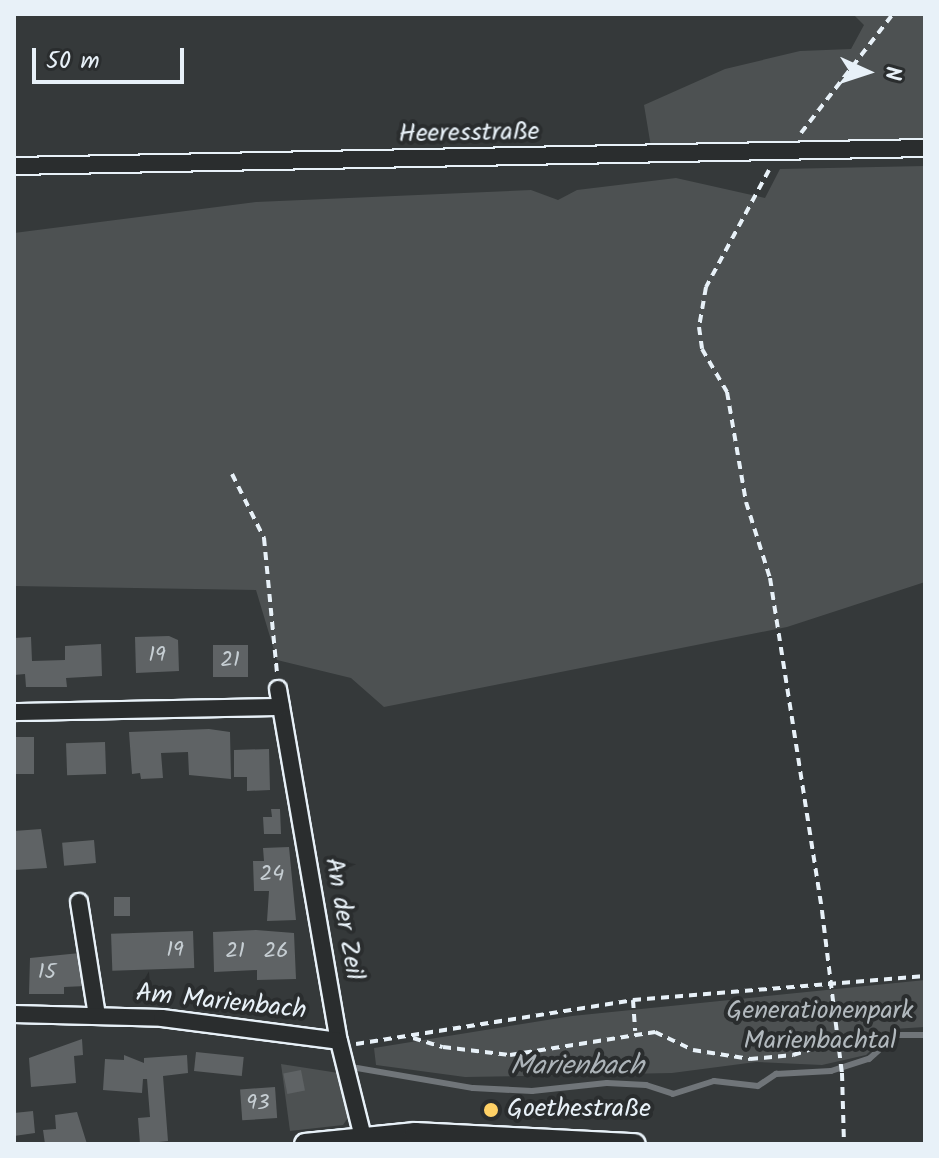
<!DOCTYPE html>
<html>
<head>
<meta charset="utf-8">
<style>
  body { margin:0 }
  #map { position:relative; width:939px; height:1158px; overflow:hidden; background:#35393a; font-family:Kalam,sans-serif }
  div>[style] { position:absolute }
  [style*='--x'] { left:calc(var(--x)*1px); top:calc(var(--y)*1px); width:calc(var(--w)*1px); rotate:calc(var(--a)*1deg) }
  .green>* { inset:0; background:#4d5152 }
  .stream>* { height:6px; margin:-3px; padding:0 3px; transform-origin:3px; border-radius:3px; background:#707579 }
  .building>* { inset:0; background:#5f6365; transform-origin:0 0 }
  .path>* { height:4px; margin-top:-2px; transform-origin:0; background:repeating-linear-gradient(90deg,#e8f1f8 0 8px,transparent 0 14px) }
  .roads { filter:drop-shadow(2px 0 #e8f1f8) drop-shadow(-2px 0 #e8f1f8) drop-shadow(0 2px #e8f1f8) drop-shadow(0 -2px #e8f1f8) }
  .minor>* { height:16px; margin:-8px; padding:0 8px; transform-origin:8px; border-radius:8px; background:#2a2d2e }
  .tertiary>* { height:20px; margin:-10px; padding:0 10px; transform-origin:10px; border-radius:10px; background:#2a2d2e }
  .dots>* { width:22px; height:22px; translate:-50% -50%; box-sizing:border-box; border:4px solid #2a2d2e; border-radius:50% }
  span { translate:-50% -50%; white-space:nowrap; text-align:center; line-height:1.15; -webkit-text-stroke:8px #2a2d2e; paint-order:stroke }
  .number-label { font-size:22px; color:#c6ced3 }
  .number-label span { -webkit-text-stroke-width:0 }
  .street-label { font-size:26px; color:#e8f1f8 }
  .park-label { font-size:26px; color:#b2b9be }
  .poi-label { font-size:26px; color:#e8f1f8 }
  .left { translate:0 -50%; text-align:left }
  .water-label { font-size:28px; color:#acb3b8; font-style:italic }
  .frame { position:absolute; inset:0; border:16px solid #e8f1f8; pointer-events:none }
  .north { position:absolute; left:827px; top:32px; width:80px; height:80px; -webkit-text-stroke:6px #2a2d2e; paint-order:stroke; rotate:93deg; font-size:22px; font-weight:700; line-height:32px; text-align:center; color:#e8f1f8 }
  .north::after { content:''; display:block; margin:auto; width:28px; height:36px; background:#e8f1f8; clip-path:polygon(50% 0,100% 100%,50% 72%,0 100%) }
  .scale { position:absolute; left:32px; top:48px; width:152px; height:36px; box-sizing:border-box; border:4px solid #e8f1f8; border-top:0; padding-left:10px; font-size:24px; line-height:28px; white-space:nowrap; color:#e8f1f8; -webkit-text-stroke:6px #2a2d2e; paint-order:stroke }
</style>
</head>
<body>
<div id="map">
  <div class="green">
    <i style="clip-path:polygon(853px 14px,925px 14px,925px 139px,651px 147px,644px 105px,725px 69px,800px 51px,851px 49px,864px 25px)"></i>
    <i style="clip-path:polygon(925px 166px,925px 582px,787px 627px,384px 707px,351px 678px,277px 660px,256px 590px,14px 586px,14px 233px,256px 202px,531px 190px,558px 200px,577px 190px,676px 178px,765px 198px,780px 169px)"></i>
    <i style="clip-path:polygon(925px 980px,925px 1027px,893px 1029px,866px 1055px,822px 1065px,756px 1062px,672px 1073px,465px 1077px,376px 1065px,374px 1048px,572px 1016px)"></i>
    <i style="clip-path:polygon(281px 1064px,345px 1074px,352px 1112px,343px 1125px,290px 1131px)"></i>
  </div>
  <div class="stream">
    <i style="--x:357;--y:1068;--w:118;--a:9.8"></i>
    <i style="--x:473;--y:1088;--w:59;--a:2.9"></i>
    <i style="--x:532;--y:1091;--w:75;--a:-6.1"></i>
    <i style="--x:607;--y:1083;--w:39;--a:3"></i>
    <i style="--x:646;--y:1085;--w:28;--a:18"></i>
    <i style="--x:673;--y:1094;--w:43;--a:-17.6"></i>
    <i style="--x:714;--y:1081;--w:44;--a:6.5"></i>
    <i style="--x:758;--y:1086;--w:22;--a:-34"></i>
    <i style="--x:776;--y:1074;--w:55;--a:-3.1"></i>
    <i style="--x:831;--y:1071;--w:40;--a:-18"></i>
    <i style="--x:869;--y:1059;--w:36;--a:-42"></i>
    <i style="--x:896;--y:1035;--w:29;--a:0"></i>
  </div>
  <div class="building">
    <i style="clip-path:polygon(169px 636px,178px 640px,179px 671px,136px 673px,135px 637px)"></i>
    <i style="clip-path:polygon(31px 637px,32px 661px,65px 660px,65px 646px,101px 644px,102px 676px,66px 678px,67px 687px,26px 687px,25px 674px,14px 675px,14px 638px)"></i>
    <i style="left:213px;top:645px;width:35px;height:32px"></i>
    <i style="clip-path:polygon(209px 729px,230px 732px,231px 779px,189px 775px,188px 752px,161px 753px,163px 778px,141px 779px,140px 773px,132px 774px,129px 732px)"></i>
    <i style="left:14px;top:737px;width:20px;height:37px"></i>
    <i style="left:105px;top:742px;width:32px;height:39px;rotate:88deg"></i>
    <i style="clip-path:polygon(269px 749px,270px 790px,247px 791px,247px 777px,234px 777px,234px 750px)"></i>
    <i style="clip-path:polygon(271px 809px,280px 809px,281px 834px,264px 834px,263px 817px,272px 817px)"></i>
    <i style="clip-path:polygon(41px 829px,47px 868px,14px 870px,14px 831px)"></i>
    <i style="left:94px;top:840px;width:23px;height:32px;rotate:85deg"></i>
    <i style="clip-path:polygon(289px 847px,296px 920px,267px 921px,269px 891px,254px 891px,253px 861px,264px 861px,263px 848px)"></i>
    <i style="left:114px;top:897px;width:16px;height:19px"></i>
    <i style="clip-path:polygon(256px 930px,294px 933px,296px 979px,257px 980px,257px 970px,214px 972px,213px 932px)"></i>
    <i style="left:193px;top:931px;width:37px;height:82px;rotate:88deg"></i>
    <i style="clip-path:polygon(80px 953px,86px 986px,64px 987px,64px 994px,29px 994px,30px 958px)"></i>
    <i style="clip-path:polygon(82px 1039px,83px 1055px,74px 1056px,76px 1083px,31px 1087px,29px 1058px)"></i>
    <i style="left:196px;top:1052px;width:48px;height:19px;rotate:6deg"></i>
    <i style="clip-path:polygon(124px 1055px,144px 1063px,144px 1058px,187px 1055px,188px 1073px,163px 1076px,168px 1141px,140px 1144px,138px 1118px,150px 1117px,147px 1079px,143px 1079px,142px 1093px,103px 1090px,105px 1059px,124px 1060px)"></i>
    <i style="left:301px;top:1070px;width:21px;height:18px;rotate:79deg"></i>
    <i style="left:275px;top:1087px;width:31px;height:35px;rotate:86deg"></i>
    <i style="clip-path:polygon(33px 1111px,35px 1133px,14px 1136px,14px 1113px)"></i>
    <i style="clip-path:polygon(77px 1112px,87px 1144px,45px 1144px,43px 1130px,56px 1129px,55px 1115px)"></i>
  </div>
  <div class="path">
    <i style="--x:801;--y:133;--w:150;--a:-52.3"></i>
    <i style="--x:769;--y:170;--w:133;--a:118.3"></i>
    <i style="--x:706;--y:287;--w:41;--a:99.9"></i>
    <i style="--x:699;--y:327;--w:22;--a:82"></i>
    <i style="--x:702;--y:349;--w:50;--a:59.8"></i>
    <i style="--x:727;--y:392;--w:112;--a:80.2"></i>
    <i style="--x:746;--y:502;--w:80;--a:72.5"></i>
    <i style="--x:770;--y:578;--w:337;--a:81.1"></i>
    <i style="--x:822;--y:911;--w:163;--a:83"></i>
    <i style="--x:842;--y:1073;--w:71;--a:88.4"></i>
    <i style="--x:232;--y:474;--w:72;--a:63.4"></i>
    <i style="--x:264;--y:538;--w:135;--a:84.5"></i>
    <i style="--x:633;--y:1000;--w:31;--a:86"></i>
    <i style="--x:413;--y:1038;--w:31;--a:17"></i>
    <i style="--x:443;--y:1047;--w:67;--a:6.8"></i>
    <i style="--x:510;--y:1055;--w:147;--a:-9"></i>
    <i style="--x:655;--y:1032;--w:42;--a:25.3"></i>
    <i style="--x:693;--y:1050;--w:58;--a:9"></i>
    <i style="--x:750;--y:1059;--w:43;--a:-5.3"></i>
    <i style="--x:793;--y:1055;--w:56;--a:-17.8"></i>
    <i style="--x:356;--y:1044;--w:280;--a:-9"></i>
    <i style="--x:633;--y:1000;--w:293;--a:-4.7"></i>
  </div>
  <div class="roads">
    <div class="minor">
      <i style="--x:14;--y:166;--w:911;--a:-1.13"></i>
      <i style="--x:278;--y:689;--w:357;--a:80.2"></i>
      <i style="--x:339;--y:1041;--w:99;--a:76"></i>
      <i style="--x:14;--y:712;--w:267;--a:-1.1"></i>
      <i style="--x:79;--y:902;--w:115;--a:81"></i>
      <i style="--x:14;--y:1014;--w:148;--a:1.5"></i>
      <i style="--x:162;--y:1018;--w:178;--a:7.4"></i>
    </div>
    <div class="tertiary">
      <i style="--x:305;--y:1144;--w:111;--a:-5.7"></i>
      <i style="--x:415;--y:1133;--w:220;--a:2.9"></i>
    </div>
  </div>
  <div class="dots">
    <i style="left:491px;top:1110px;background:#ffd166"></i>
  </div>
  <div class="number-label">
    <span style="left:157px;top:656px">19</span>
    <span style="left:230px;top:661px">21</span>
    <span style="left:272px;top:875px">24</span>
    <span style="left:175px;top:951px">19</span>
    <span style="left:235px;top:952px">21</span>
    <span style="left:276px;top:952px">26</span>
    <span style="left:47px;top:973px">15</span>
    <span style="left:258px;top:1104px">93</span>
  </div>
  <div class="street-label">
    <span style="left:469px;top:134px;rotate:-1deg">Heeresstraße</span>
    <span style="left:343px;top:919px;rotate:80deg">An der Zeil</span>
    <span style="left:221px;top:1003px;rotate:6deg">Am Marienbach</span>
  </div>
  <div class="park-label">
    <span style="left:820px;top:1027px">Generationenpark<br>Marienbachtal</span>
  </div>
  <div class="poi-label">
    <span class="left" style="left:507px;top:1110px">Goethestraße</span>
  </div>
  <div class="water-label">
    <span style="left:577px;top:1067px">Marienbach</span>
  </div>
  <div class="frame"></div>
  <div class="north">N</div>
  <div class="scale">50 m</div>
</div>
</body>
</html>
